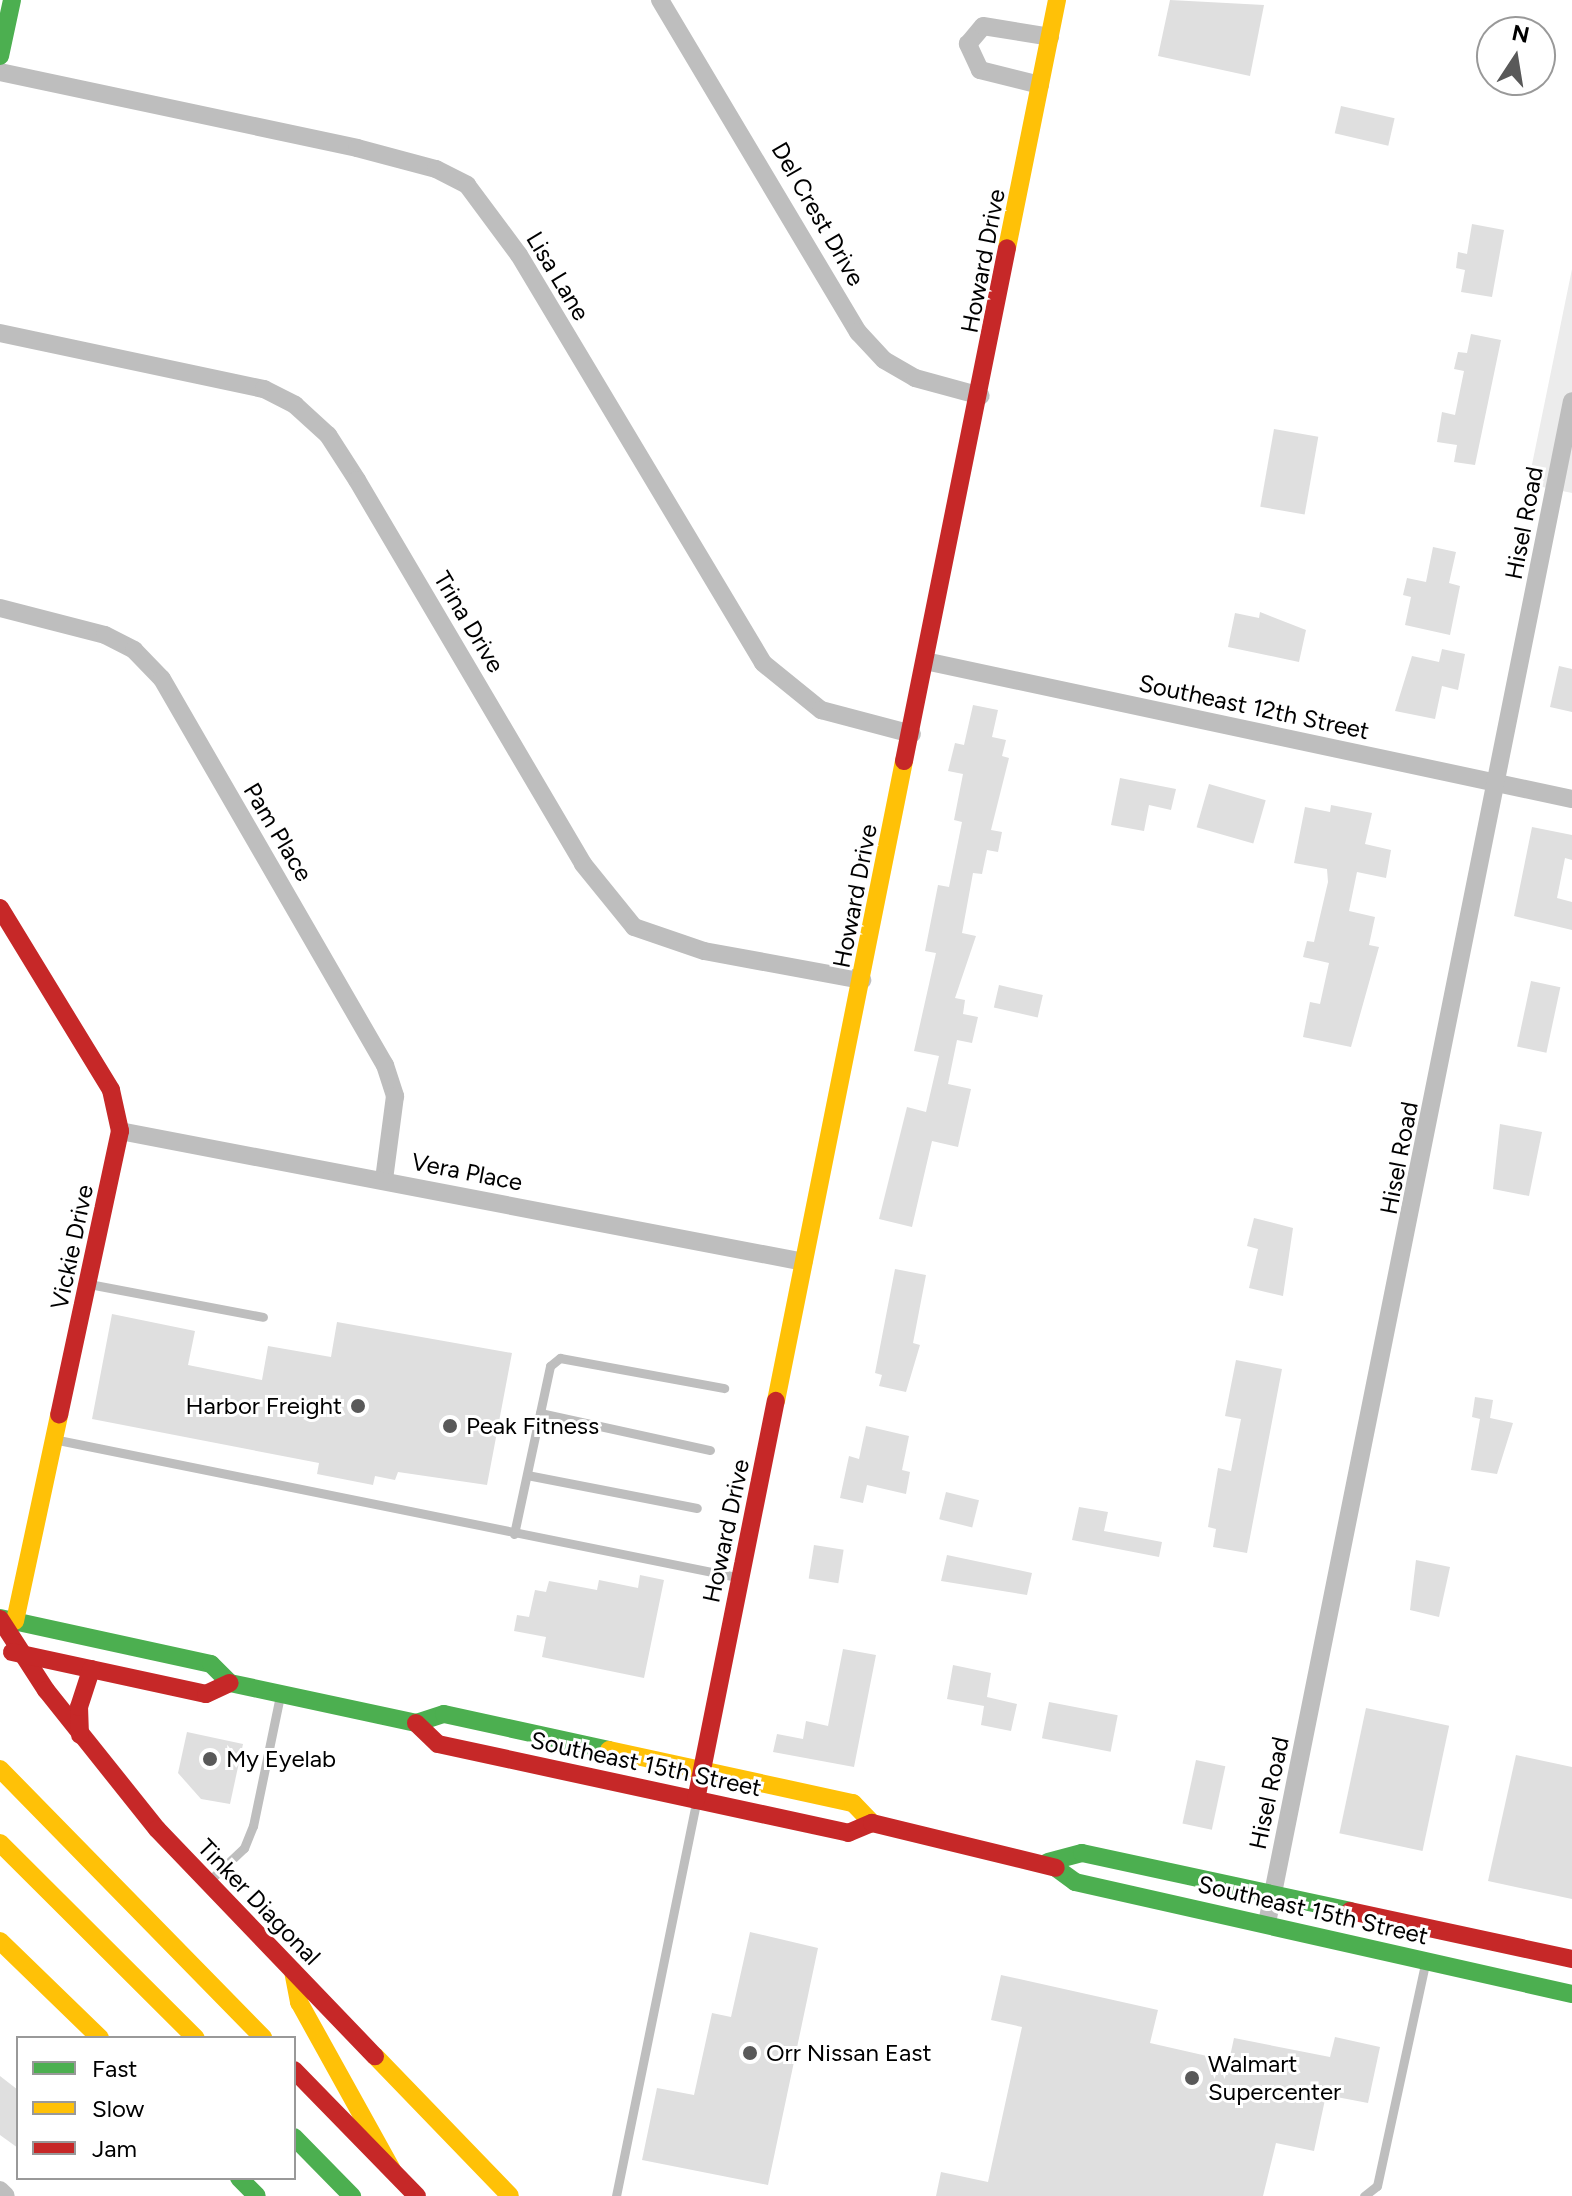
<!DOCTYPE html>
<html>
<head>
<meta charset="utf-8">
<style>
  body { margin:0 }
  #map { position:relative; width:1572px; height:2196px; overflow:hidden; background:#fff; font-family:Figtree,sans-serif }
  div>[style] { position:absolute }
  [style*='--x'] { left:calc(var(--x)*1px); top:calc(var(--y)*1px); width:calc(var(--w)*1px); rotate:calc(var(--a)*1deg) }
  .green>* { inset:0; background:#ececec }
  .building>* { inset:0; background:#dfdfdf; transform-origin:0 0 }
  .lane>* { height:9px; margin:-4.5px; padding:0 4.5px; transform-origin:4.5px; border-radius:4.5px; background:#bebebe }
  .street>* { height:18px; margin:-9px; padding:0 9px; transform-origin:9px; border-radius:9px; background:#bebebe }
  .fast>* { height:18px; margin:-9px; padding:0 9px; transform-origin:9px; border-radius:9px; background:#4caf50 }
  .slow>* { height:18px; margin:-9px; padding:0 9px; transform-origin:9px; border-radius:9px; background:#ffc107 }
  .jam>* { height:18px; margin:-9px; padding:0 9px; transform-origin:9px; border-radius:9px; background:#c62828 }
  .dots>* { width:22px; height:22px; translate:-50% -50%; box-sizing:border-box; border:4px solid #fff; border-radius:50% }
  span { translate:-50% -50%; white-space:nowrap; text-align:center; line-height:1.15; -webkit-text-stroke:6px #fff; paint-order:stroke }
  .street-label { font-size:24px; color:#000 }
  .poi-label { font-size:24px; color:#000 }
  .right { translate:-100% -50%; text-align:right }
  .left { translate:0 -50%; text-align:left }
  .legend { position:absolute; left:16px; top:2036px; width:280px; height:144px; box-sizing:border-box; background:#fff; border:2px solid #999; margin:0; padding:10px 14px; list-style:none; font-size:24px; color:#000 }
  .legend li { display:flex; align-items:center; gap:16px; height:40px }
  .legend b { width:40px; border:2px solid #999 }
  .north { position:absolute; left:1476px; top:16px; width:80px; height:80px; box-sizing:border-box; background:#fff; border:2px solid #999; border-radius:50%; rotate:12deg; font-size:22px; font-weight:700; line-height:32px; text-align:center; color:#000 }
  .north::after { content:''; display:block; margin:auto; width:28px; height:36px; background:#595959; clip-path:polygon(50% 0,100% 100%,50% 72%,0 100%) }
</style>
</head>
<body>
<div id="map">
  <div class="green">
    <i style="clip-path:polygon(1572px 269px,1572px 493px,1528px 484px)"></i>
  </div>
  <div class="building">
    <i style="clip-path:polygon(1170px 0,1264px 5px,1250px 76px,1158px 56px)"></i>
    <i style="left:1341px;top:106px;width:55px;height:28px;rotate:13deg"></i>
    <i style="clip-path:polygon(1472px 224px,1504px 230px,1492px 297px,1461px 292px,1465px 270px,1456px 268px,1458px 252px,1467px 254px)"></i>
    <i style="clip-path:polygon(1471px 334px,1501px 340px,1475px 465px,1454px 462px,1457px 445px,1437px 442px,1442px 412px,1455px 415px,1464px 371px,1454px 369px,1458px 352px,1467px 353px)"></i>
    <i style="left:1274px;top:429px;width:45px;height:79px;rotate:10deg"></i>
    <i style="clip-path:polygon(1433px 547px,1456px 552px,1449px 583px,1460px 586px,1450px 635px,1405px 625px,1411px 597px,1403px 595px,1407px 578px,1426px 582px)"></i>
    <i style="clip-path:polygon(1260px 612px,1306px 630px,1299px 662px,1228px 647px,1235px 613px,1259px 618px)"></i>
    <i style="clip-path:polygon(1442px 649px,1465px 654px,1458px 690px,1442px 686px,1435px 719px,1395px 711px,1412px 656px,1439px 662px)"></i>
    <i style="clip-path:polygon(1559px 666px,1572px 669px,1572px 712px,1550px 707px)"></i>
    <i style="clip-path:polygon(973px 705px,998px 710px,992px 737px,1006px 740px,1002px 756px,1009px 758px,991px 830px,1002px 832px,998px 852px,987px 850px,982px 874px,973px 873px,962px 933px,976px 936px,955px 998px,965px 1000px,963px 1014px,978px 1017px,972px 1043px,957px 1040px,948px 1084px,971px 1089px,958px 1147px,932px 1141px,912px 1227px,879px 1219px,907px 1107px,926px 1112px,939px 1056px,914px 1051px,936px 953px,925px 951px,938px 885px,949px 887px,962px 822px,954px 820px,963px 774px,948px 771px,955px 743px,964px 745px)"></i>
    <i style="clip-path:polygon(1120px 778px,1176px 789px,1171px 810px,1149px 805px,1144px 831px,1111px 825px)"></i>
    <i style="left:1209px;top:784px;width:59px;height:45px;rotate:16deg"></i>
    <i style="clip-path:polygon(1331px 805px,1372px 813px,1365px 844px,1391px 850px,1386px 878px,1357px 872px,1349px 911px,1375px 917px,1369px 945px,1379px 947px,1351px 1047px,1303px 1037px,1310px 1002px,1320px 1004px,1329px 963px,1303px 957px,1307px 941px,1314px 942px,1328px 882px,1327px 869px,1294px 863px,1305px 807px,1330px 812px)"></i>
    <i style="clip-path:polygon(1532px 827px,1572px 835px,1572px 860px,1565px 858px,1557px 898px,1572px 902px,1572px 930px,1514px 916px)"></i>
    <i style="left:1531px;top:981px;width:30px;height:67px;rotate:12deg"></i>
    <i style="left:999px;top:985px;width:45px;height:23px;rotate:13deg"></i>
    <i style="clip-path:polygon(1500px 1124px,1542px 1132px,1529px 1196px,1493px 1189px)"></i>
    <i style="clip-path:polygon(1254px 1218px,1293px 1228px,1283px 1296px,1249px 1288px,1258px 1249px,1247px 1246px)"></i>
    <i style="clip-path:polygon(895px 1269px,926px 1275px,913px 1343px,920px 1345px,906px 1392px,879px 1386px,882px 1375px,875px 1373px)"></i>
    <i style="clip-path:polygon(112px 1314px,195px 1331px,188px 1365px,262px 1380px,268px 1346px,331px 1357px,337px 1322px,512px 1353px,487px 1485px,398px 1472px,395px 1480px,375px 1476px,373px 1485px,317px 1474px,319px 1463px,92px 1419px)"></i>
    <i style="clip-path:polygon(1236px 1360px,1282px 1369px,1247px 1553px,1213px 1547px,1216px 1529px,1208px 1527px,1218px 1468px,1231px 1471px,1241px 1419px,1225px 1416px)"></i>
    <i style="clip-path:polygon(1475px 1397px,1493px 1400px,1490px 1418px,1513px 1423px,1497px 1474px,1471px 1470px,1480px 1419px,1472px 1417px)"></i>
    <i style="clip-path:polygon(866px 1426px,909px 1436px,902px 1470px,910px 1472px,906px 1494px,867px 1485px,863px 1503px,840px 1498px,849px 1456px,859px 1459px)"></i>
    <i style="left:946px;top:1492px;width:34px;height:28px;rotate:14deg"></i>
    <i style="clip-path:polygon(1079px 1507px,1108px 1512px,1104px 1531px,1162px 1542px,1159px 1557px,1072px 1540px)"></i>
    <i style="left:814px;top:1545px;width:30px;height:34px;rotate:9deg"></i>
    <i style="clip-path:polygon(947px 1555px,1032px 1573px,1027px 1595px,941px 1581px)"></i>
    <i style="clip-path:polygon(1416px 1560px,1450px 1567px,1439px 1617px,1410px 1610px)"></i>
    <i style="clip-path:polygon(640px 1575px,664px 1580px,644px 1678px,542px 1657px,546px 1637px,514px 1631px,517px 1615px,529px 1617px,535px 1590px,546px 1592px,549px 1581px,597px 1590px,599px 1580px,638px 1588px)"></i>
    <i style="clip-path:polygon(843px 1649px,876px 1655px,854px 1767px,773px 1752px,777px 1734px,803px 1739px,806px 1721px,828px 1726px)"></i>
    <i style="clip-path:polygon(953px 1665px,991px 1673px,987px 1697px,1017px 1704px,1011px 1731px,981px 1725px,984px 1706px,947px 1699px)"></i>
    <i style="left:1049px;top:1702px;width:70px;height:37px;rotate:11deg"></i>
    <i style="left:1366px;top:1708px;width:85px;height:128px;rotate:12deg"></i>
    <i style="clip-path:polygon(187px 1732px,243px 1744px,230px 1804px,201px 1799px,178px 1773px)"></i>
    <i style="clip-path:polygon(1516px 1755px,1572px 1767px,1572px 1899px,1488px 1881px)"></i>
    <i style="left:1196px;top:1760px;width:30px;height:65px;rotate:12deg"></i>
    <i style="clip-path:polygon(750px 1932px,818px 1948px,768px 2185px,642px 2160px,657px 2088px,694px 2095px,712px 2013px,731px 2017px)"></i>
    <i style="clip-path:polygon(1001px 1975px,1158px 2010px,1150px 2043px,1229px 2061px,1234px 2038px,1330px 2057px,1335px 2037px,1380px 2047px,1368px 2103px,1326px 2095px,1314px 2151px,1276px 2143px,1263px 2196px,936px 2196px,941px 2172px,988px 2182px,1022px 2027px,991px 2020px)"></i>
    <i style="clip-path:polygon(0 2076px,18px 2090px,18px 2148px,0 2135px)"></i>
  </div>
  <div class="lane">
    <i style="--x:89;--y:1284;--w:177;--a:10.7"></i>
    <i style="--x:540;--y:1413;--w:174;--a:12.3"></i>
    <i style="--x:58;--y:1440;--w:693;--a:11.41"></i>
    <i style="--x:527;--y:1475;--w:173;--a:11"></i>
    <i style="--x:514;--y:1534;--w:172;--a:-77.9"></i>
    <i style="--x:550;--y:1366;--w:13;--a:-39"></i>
    <i style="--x:560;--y:1358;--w:167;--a:10.4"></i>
    <i style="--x:209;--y:1881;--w:48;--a:-43.3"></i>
    <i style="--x:244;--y:1848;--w:24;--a:-68"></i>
    <i style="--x:253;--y:1826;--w:133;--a:-78.3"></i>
    <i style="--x:616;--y:2196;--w:401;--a:-78.5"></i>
    <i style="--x:1364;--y:2196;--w:16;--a:-38"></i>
    <i style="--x:1377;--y:2186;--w:227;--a:-77.8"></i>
  </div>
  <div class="street">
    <i style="--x:660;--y:0;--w:387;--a:59.2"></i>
    <i style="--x:858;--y:332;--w:38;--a:47"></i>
    <i style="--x:884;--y:360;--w:36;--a:30"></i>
    <i style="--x:915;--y:378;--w:68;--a:15.3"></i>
    <i style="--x:0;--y:72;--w:365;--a:12"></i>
    <i style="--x:357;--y:148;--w:82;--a:14.9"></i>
    <i style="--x:436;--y:169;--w:35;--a:27"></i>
    <i style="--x:467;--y:185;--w:87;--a:53.4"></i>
    <i style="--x:519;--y:255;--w:475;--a:59.1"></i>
    <i style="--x:763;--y:663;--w:75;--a:39"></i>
    <i style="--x:821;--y:710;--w:94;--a:14.8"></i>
    <i style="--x:1040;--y:85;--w:62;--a:-166"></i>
    <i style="--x:980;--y:70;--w:29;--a:-115"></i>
    <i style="--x:968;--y:44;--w:23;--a:-50"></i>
    <i style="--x:983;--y:26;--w:68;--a:9.3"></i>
    <i style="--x:0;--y:333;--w:270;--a:12"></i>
    <i style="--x:264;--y:389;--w:35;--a:27"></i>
    <i style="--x:295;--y:405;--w:45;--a:42.3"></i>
    <i style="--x:328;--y:435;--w:54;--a:57.2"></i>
    <i style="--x:357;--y:480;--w:446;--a:59.5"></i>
    <i style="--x:583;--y:864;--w:81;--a:51"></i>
    <i style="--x:634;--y:927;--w:74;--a:18.9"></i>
    <i style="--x:704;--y:951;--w:161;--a:10.4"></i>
    <i style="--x:0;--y:608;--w:108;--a:14.4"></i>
    <i style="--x:105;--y:635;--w:33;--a:27"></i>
    <i style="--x:134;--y:650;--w:40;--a:46"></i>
    <i style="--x:162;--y:679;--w:446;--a:60"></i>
    <i style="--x:385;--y:1065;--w:33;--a:72"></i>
    <i style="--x:395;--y:1096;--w:85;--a:97.5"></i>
    <i style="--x:925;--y:661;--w:662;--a:12.04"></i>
    <i style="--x:120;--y:1131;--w:696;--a:10.84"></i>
    <i style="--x:1267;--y:1923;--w:1552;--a:-78.67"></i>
    <i style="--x:0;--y:2190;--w:8;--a:45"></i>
  </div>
  <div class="fast">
    <i style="--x:0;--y:56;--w:57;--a:-77.9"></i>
    <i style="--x:0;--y:1618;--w:216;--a:12.3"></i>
    <i style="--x:211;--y:1664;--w:27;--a:45"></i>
    <i style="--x:230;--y:1683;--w:190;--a:12.1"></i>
    <i style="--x:416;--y:1723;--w:29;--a:-18"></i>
    <i style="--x:444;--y:1714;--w:169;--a:12.3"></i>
    <i style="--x:1048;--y:1862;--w:35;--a:-15"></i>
    <i style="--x:1082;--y:1853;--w:274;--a:12.2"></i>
    <i style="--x:1056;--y:1868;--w:24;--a:36"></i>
    <i style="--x:1075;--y:1882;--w:509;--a:12.7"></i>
    <i style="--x:294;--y:2137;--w:83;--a:45.5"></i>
    <i style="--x:239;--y:2178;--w:25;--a:45"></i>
  </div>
  <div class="slow">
    <i style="--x:1007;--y:248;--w:253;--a:-78.6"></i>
    <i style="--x:776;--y:1401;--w:653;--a:-78.69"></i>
    <i style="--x:15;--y:1621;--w:211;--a:-77.9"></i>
    <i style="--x:609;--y:1750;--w:250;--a:12.3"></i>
    <i style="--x:853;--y:1803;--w:28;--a:46"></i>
    <i style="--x:0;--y:1769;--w:376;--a:45.6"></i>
    <i style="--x:0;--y:1843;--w:276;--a:44.9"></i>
    <i style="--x:0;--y:1941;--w:139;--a:44.1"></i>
    <i style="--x:293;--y:1971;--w:32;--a:79"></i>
    <i style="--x:299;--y:2002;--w:192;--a:61"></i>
    <i style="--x:375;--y:2056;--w:194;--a:46"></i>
  </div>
  <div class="jam">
    <i style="--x:904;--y:761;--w:523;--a:-78.65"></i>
    <i style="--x:0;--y:908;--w:213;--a:58.6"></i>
    <i style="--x:111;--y:1090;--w:42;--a:77.6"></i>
    <i style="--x:120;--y:1131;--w:290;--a:102.1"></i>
    <i style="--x:0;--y:1619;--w:85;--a:57.1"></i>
    <i style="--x:46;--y:1690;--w:178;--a:51.4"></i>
    <i style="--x:157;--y:1829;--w:315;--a:46.2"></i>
    <i style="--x:12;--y:1652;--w:198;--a:12.2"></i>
    <i style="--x:206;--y:1694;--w:26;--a:-25"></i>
    <i style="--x:416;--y:1723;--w:30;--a:44"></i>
    <i style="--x:438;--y:1744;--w:420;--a:12.2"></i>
    <i style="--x:848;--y:1833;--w:26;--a:-23"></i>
    <i style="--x:872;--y:1823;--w:189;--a:13.7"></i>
    <i style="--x:80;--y:1735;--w:28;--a:-92"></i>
    <i style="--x:79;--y:1707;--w:40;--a:-72"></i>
    <i style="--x:696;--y:1800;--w:407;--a:-78.7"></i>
    <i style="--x:1350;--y:1911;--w:227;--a:12.2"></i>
    <i style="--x:294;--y:2070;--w:176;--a:45.7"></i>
  </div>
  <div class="dots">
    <i style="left:358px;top:1406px;background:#595959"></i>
    <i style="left:450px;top:1426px;background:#595959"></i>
    <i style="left:210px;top:1759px;background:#595959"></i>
    <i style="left:750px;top:2053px;background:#595959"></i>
    <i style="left:1192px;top:2078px;background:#595959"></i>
  </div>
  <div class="street-label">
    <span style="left:818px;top:214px;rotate:60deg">Del Crest Drive</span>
    <span style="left:983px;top:261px;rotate:-79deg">Howard Drive</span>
    <span style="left:558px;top:276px;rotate:59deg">Lisa Lane</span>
    <span style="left:1524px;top:523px;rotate:-79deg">Hisel Road</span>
    <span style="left:469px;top:622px;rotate:59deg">Trina Drive</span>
    <span style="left:1254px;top:707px;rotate:12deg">Southeast 12th Street</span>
    <span style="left:278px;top:832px;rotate:59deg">Pam Place</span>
    <span style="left:855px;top:896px;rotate:-79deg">Howard Drive</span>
    <span style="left:1399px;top:1158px;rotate:-79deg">Hisel Road</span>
    <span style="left:467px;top:1172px;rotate:11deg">Vera Place</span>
    <span style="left:72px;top:1247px;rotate:-78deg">Vickie Drive</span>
    <span style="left:726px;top:1531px;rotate:-78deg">Howard Drive</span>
    <span style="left:646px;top:1764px;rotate:12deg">Southeast 15th Street</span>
    <span style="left:1269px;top:1793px;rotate:-78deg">Hisel Road</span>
    <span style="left:259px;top:1902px;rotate:46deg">Tinker Diagonal</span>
    <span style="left:1313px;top:1910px;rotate:13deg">Southeast 15th Street</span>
  </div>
  <div class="poi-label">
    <span class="right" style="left:342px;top:1406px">Harbor Freight</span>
    <span class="left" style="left:466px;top:1426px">Peak Fitness</span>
    <span class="left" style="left:226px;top:1759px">My Eyelab</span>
    <span class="left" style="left:766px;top:2053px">Orr Nissan East</span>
    <span class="left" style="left:1208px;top:2078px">Walmart<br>Supercenter</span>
  </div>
  <ul class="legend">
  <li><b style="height:10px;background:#4caf50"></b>Fast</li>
  <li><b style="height:10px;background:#ffc107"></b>Slow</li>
  <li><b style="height:10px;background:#c62828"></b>Jam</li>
  </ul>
  <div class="north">N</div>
</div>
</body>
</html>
